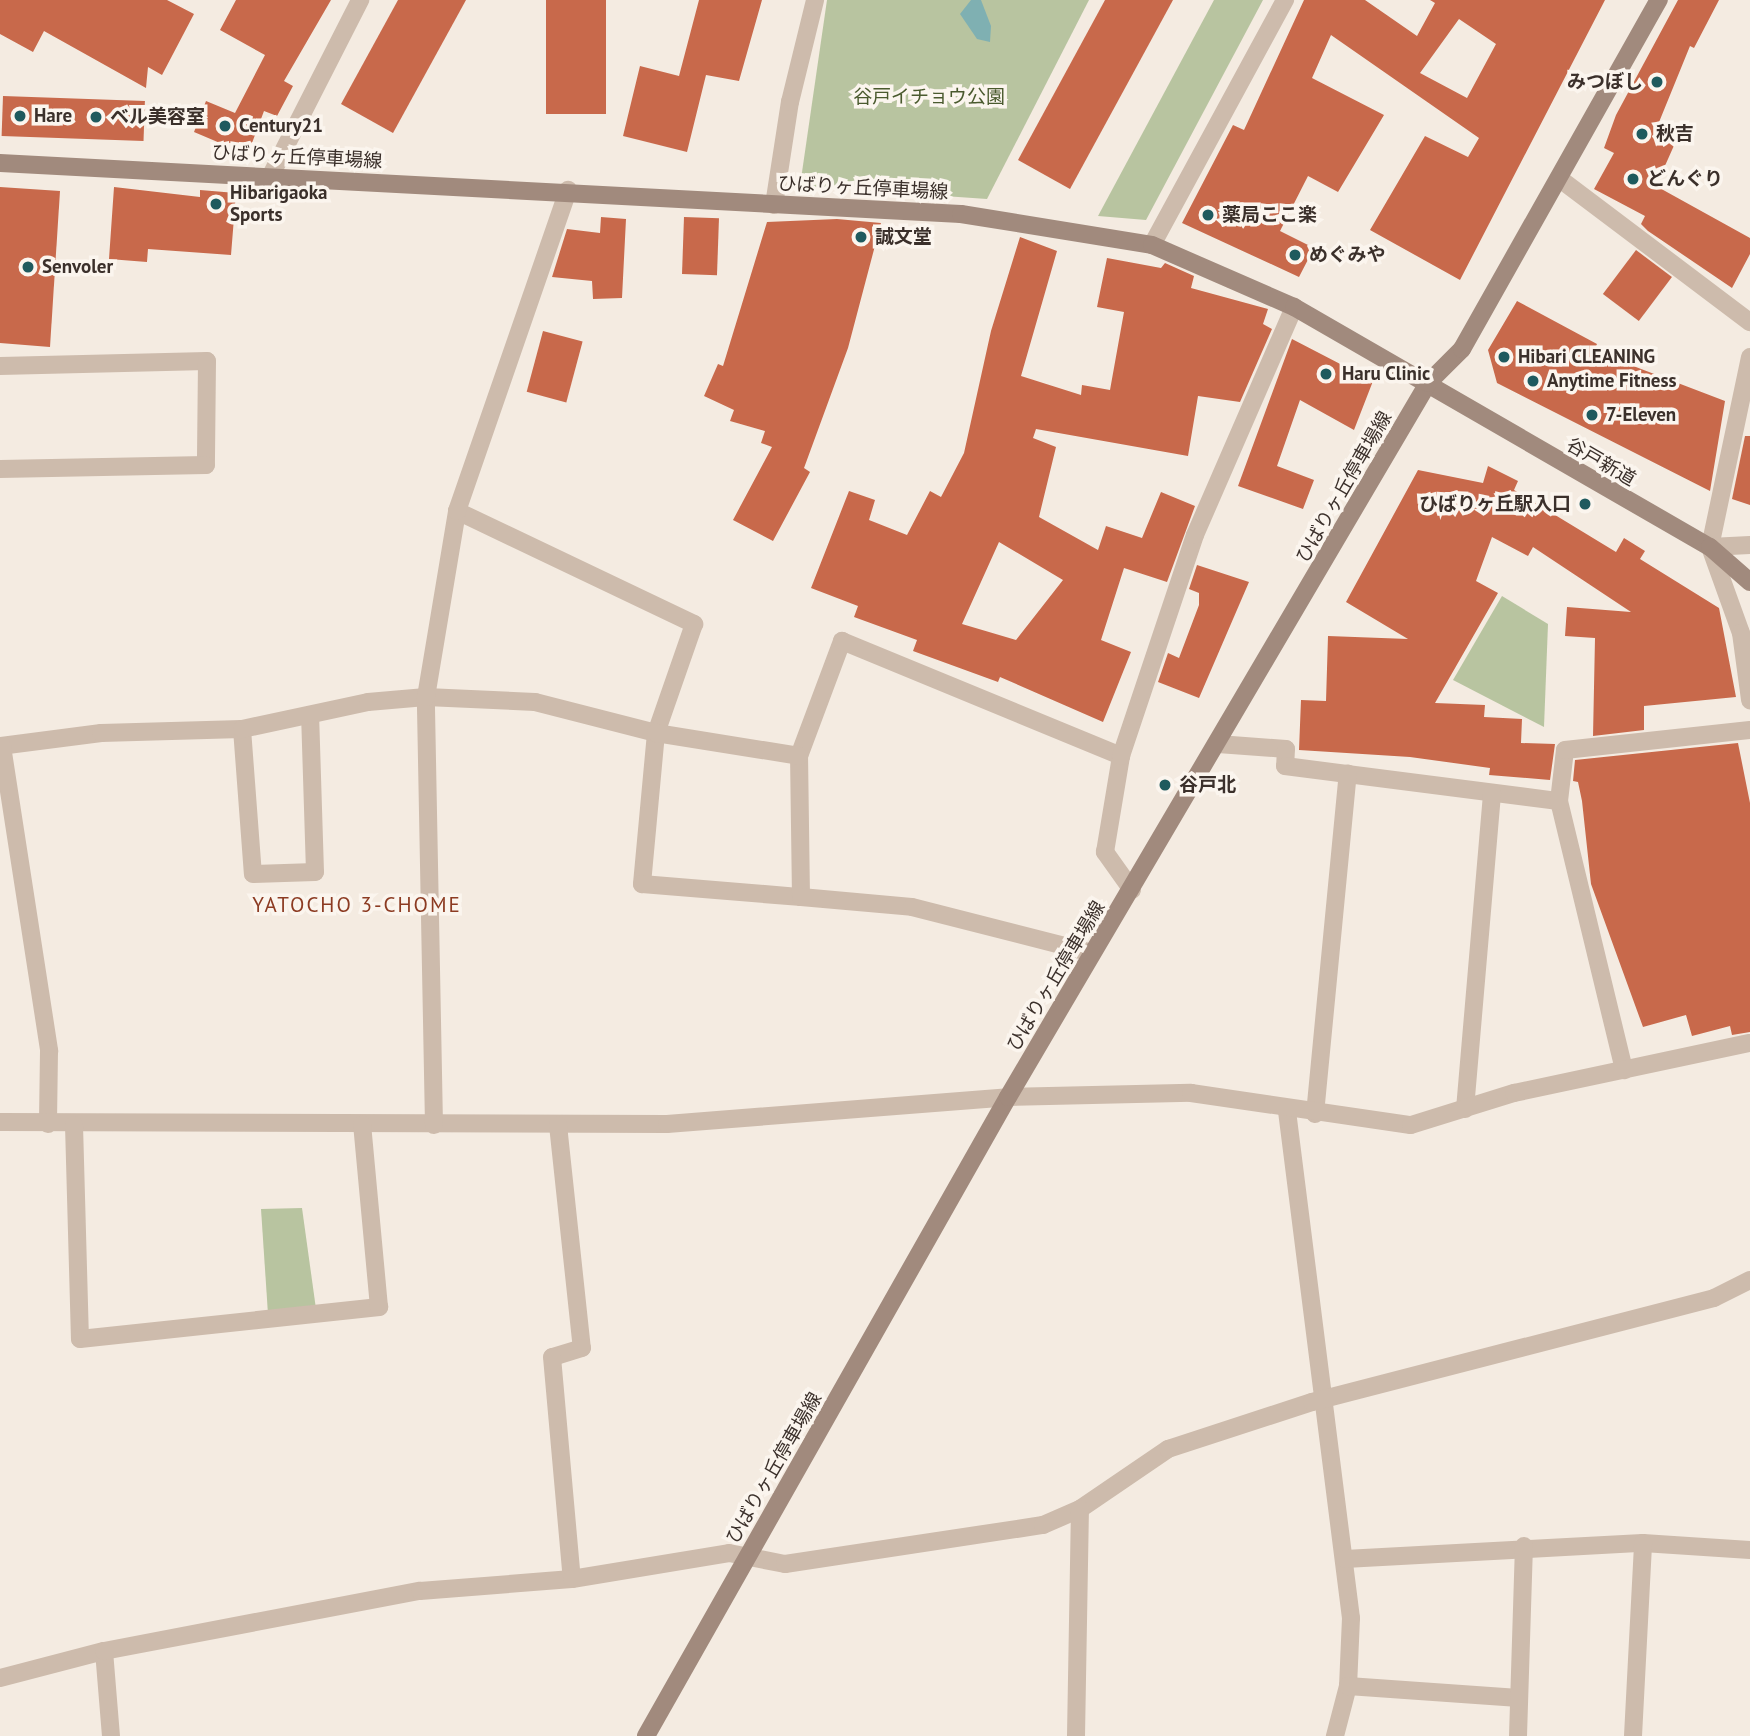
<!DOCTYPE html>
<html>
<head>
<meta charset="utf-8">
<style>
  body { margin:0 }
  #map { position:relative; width:1750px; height:1736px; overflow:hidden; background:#f4ebe1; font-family:"PT Sans","Noto Sans JP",sans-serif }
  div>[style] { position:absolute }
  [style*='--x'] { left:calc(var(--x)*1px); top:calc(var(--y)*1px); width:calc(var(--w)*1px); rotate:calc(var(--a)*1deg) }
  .green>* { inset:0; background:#b8c4a0 }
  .water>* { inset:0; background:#7fb0b2 }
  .building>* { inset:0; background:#c8694b; transform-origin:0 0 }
  .street>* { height:18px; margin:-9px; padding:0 9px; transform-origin:9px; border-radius:9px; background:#cdbbac }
  .secondary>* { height:18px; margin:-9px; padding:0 9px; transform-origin:9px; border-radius:9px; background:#a18a7d }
  .dots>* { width:19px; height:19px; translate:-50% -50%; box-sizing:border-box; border:4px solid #fbf5ee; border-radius:50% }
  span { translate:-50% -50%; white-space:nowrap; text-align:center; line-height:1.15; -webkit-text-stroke:7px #fbf5ee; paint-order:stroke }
  .poi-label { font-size:19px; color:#3b302b; font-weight:700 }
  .right { translate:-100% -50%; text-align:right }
  .left { translate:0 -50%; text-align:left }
  .park-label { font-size:19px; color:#4a5a2e }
  .street-label { font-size:19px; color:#3b302b }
  .neighbourhood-label { font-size:21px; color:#8c3b22; letter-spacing:2px }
</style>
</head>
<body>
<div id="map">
  <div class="green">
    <i style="clip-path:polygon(827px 0,1089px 0,987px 199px,800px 186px)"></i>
    <i style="clip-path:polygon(1214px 0,1263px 0,1146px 220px,1098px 216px)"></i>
    <i style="clip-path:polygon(1502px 596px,1548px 624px,1544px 727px,1453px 680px)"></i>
    <i style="clip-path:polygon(302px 1208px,316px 1309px,268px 1314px,261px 1209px)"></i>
  </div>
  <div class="water">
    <i style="clip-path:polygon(971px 0,981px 0,991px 26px,990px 42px,977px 39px,960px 14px)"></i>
  </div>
  <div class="building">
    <i style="clip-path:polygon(0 0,167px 0,194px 14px,162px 75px,148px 67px,146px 88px,44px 31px,33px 52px,0 34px)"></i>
    <i style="clip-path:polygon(236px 0,331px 0,284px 81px,293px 86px,277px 116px,264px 111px,252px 143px,220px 143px,194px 132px,206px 101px,235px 113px,265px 55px,220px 30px)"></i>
    <i style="clip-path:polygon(398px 0,466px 0,393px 133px,341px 104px)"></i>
    <i style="left:546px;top:0;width:60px;height:114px"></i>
    <i style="clip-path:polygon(699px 0,762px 0,739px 81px,706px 75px,687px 152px,623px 136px,640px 66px,679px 76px)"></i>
    <i style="clip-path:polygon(1105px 0,1173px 0,1070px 189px,1018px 160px)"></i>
    <i style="clip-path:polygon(evenodd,1304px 0,1365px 0,1417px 36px,1435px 3px,1430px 0,1605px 0,1460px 280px,1370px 230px,1425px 136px,1468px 157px,1479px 138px,1331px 35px,1312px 78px,1384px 115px,1338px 192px,1308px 176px,1280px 231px,1314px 248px,1299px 277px,1182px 223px,1233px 125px,1244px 130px,1304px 0,1459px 19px,1496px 44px,1467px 98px,1420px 73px,1459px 19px)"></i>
    <i style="clip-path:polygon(1678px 0,1719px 0,1694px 48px,1690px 46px,1655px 132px,1676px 141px,1656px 186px,1750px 238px,1750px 254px,1732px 288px,1648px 231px,1641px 224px,1645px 216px,1594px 189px,1614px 153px,1604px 148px,1616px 115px)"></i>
    <i style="left:3px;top:96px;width:142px;height:40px;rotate:2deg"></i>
    <i style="clip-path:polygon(0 187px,60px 191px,50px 347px,0 343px)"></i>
    <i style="clip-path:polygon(114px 187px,200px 197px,200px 190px,236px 193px,231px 255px,148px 249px,147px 262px,109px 259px)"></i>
    <i style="clip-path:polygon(601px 217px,626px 219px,622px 298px,593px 299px,592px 281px,552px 277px,567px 229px,600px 233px)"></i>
    <i style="left:684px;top:217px;width:35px;height:57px;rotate:2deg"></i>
    <i style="clip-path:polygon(837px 219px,881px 223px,848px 348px,804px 468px,810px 472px,773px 541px,733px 520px,772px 447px,761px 443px,765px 431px,730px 421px,734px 410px,704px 396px,718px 364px,723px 366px,767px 222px)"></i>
    <i style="clip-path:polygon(evenodd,1020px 237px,1057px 251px,1021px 376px,1081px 395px,1082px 385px,1110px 390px,1124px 312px,1097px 307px,1107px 258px,1161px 268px,1165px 263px,1194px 276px,1191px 288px,1268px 309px,1263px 324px,1272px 329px,1240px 402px,1198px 396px,1188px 456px,1036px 429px,1033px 438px,1056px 447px,1039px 517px,1098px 550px,1106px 526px,1142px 538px,1161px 492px,1195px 506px,1167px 582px,1124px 568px,1101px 640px,1131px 652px,1103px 722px,1000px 677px,998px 682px,913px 651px,917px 640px,854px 617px,858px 606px,811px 588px,849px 491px,875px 500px,869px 520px,907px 535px,930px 491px,941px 497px,964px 453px,991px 331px,1020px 237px,999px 542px,1063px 580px,1016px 640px,962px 624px,999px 542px)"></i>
    <i style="left:1636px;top:250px;width:45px;height:55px;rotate:37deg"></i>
    <i style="clip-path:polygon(1517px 301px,1597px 344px,1594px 351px,1725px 401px,1710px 491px,1497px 383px,1488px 350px)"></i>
    <i style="left:543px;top:331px;width:41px;height:63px;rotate:15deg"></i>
    <i style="clip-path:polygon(1292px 339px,1373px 381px,1354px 430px,1300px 400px,1277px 466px,1314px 480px,1303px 509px,1238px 486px)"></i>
    <i style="clip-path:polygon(1745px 436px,1750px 436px,1750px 505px,1732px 499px)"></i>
    <i style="clip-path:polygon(1488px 466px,1518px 481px,1514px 490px,1616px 552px,1624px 538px,1645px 551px,1640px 559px,1719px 608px,1736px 697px,1644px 706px,1644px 730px,1593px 736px,1595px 638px,1565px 636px,1567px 607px,1631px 612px,1533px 547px,1528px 556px,1492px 537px,1476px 581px,1498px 593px,1435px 703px,1485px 705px,1484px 717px,1522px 719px,1521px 743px,1555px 744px,1550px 780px,1489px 775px,1490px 768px,1410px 757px,1299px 750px,1301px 700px,1326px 701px,1328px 636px,1408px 639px,1346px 602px,1418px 470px,1483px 483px)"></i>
    <i style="clip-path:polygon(1197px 565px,1249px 582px,1199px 698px,1158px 682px,1168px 653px,1179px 658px,1199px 605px,1199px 593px,1189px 589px)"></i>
    <i style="clip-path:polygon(1738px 743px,1750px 803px,1750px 1032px,1732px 1035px,1730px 1026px,1692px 1036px,1686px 1015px,1643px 1027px,1591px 884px,1582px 801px,1578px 782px,1573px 781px,1575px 760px)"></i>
  </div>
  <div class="street">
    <i style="--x:270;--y:177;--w:199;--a:-63"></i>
    <i style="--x:1560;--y:179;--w:238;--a:37"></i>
    <i style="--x:774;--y:205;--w:104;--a:-81.2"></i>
    <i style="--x:790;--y:102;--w:105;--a:-76.2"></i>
    <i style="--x:1152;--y:245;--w:279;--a:-61.5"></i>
    <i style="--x:1750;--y:357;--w:194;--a:101.9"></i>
    <i style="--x:1710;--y:547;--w:91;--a:70.2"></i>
    <i style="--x:1741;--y:633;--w:68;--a:82.3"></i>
    <i style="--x:0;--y:366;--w:207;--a:-1.4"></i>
    <i style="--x:207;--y:361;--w:104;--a:90.6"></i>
    <i style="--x:206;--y:465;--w:206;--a:178.9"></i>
    <i style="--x:457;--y:511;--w:263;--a:25.5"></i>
    <i style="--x:694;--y:624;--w:115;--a:109.2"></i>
    <i style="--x:656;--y:733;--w:152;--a:95.3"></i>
    <i style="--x:642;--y:884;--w:160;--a:4.7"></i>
    <i style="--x:801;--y:897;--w:141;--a:-90.8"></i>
    <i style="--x:799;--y:756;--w:123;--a:-69.5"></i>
    <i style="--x:842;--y:641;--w:302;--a:22.4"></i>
    <i style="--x:1710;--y:547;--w:40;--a:-2.9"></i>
    <i style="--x:242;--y:729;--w:145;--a:85.7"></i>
    <i style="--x:253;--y:874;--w:62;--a:-1.8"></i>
    <i style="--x:315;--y:872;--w:155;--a:-91.8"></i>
    <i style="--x:1218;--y:744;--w:68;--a:4.2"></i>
    <i style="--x:1286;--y:749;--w:17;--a:93"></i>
    <i style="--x:1285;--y:766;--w:276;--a:7.3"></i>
    <i style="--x:1559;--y:801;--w:277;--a:76.4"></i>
    <i style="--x:0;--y:746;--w:102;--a:-7.3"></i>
    <i style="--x:101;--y:733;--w:141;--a:-1.6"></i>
    <i style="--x:242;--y:729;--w:129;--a:-12.1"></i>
    <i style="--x:368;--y:702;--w:58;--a:-4.9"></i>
    <i style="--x:426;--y:697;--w:109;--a:2.6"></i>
    <i style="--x:535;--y:702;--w:125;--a:14.4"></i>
    <i style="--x:656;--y:733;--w:145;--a:9.1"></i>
    <i style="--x:2;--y:746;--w:309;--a:81.2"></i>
    <i style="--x:49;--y:1051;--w:73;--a:90.8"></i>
    <i style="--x:1559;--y:801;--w:51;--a:-83.3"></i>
    <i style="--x:1565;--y:750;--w:186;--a:-6.2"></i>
    <i style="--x:1132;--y:890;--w:47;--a:-125.4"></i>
    <i style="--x:1105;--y:852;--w:97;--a:-80.5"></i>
    <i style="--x:1121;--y:756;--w:233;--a:-71.5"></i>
    <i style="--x:1195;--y:535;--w:249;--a:-66.5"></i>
    <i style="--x:801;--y:897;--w:111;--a:5.1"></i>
    <i style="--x:912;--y:907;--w:186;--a:14.3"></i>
    <i style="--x:1465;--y:1109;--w:317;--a:-85.1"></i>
    <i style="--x:1287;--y:1111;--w:511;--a:82.81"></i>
    <i style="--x:1351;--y:1618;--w:68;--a:92.5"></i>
    <i style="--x:1348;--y:1686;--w:52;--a:104.6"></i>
    <i style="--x:1315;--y:1114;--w:342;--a:-84.5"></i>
    <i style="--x:0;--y:1122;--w:667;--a:0.17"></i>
    <i style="--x:667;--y:1124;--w:342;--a:-4.5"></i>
    <i style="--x:1008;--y:1097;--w:183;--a:-1.3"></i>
    <i style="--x:1191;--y:1093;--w:222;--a:8.3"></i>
    <i style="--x:1411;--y:1125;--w:108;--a:-17.3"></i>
    <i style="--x:1514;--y:1093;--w:241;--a:-12"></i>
    <i style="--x:74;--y:1125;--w:214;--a:88.4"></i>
    <i style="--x:80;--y:1339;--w:301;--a:-6.1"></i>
    <i style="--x:379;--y:1307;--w:183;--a:-95.3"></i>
    <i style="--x:434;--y:1125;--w:428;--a:-91.1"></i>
    <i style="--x:426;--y:697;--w:189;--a:-80.5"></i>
    <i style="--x:457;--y:511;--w:340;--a:-70.9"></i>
    <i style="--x:558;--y:1125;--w:224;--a:83.9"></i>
    <i style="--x:582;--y:1348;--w:31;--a:163"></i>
    <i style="--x:552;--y:1357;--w:223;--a:84.9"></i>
    <i style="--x:1345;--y:1559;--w:298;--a:-3.1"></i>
    <i style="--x:1643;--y:1543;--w:107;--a:3.7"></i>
    <i style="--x:104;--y:1651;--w:85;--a:85.3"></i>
    <i style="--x:0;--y:1678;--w:107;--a:-14.6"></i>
    <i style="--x:104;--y:1651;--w:322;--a:-10.8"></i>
    <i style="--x:420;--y:1591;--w:152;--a:-4.5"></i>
    <i style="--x:572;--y:1579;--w:159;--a:-9.4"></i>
    <i style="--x:729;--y:1553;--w:57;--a:11.1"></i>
    <i style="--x:785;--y:1564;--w:261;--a:-8.6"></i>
    <i style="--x:1043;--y:1525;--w:40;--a:-23.4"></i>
    <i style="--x:1080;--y:1509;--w:107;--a:-34.3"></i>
    <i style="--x:1168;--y:1449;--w:151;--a:-18.1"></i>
    <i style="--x:1312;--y:1402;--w:415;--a:-14.5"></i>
    <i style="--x:1714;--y:1298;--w:40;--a:-26.6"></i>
    <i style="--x:1348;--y:1686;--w:171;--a:4"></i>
    <i style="--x:1076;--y:1736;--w:227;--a:-89"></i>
    <i style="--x:1518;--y:1736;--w:190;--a:-88.2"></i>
    <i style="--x:1633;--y:1736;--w:193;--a:-87"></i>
  </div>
  <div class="secondary">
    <i style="--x:0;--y:163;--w:962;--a:3.04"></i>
    <i style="--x:961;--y:214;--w:193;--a:9.2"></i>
    <i style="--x:1152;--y:245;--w:155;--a:23.6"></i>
    <i style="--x:1294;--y:307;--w:480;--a:30"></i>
    <i style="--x:1710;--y:547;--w:53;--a:41.2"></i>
    <i style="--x:646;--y:1736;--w:734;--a:-60.47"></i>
    <i style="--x:1008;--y:1097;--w:828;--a:-59.53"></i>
    <i style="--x:1428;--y:383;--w:48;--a:-45"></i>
    <i style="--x:1462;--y:349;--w:401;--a:-60.6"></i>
  </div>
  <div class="dots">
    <i style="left:1657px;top:82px;background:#1f5a5e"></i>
    <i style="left:20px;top:116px;background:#1f5a5e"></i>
    <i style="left:96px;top:117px;background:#1f5a5e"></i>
    <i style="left:225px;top:126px;background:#1f5a5e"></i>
    <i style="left:1642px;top:134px;background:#1f5a5e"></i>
    <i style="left:1633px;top:179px;background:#1f5a5e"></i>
    <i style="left:216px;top:204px;background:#1f5a5e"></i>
    <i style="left:1208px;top:215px;background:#1f5a5e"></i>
    <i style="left:861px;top:237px;background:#1f5a5e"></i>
    <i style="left:1295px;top:255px;background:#1f5a5e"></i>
    <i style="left:28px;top:267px;background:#1f5a5e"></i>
    <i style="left:1504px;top:357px;background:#1f5a5e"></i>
    <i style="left:1326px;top:374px;background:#1f5a5e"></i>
    <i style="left:1533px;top:381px;background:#1f5a5e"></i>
    <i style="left:1592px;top:415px;background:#1f5a5e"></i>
    <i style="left:1585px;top:504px;background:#1f5a5e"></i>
    <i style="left:1165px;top:785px;background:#1f5a5e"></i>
  </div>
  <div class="poi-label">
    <span class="right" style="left:1643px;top:82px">みつぼし</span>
    <span class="left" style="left:34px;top:116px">Hare</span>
    <span class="left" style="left:110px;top:117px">ベル美容室</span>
    <span class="left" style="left:239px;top:126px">Century21</span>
    <span class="left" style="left:1656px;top:134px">秋吉</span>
    <span class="left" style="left:1647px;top:179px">どんぐり</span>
    <span class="left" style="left:230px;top:204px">Hibarigaoka<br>Sports</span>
    <span class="left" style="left:1222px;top:215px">薬局ここ楽</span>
    <span class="left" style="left:875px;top:237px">誠文堂</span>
    <span class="left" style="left:1309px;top:255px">めぐみや</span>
    <span class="left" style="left:42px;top:267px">Senvoler</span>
    <span class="left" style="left:1518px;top:357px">Hibari CLEANING</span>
    <span class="left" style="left:1342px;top:374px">Haru Clinic</span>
    <span class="left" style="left:1547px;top:381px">Anytime Fitness</span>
    <span class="left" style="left:1606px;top:415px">7-Eleven</span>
    <span class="right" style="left:1571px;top:504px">ひばりヶ丘駅入口</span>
    <span class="left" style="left:1179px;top:785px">谷戸北</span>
  </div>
  <div class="park-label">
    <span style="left:929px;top:97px">谷戸イチョウ公園</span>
  </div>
  <div class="street-label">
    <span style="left:297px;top:157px;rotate:3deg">ひばりヶ丘停車場線</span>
    <span style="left:863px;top:188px;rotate:3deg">ひばりヶ丘停車場線</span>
    <span style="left:1601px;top:462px;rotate:30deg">谷戸新道</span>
    <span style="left:1344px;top:487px;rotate:-60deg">ひばりヶ丘停車場線</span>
    <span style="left:1056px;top:976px;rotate:-59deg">ひばりヶ丘停車場線</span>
    <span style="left:774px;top:1468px;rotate:-60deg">ひばりヶ丘停車場線</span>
  </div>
  <div class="neighbourhood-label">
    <span style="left:357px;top:905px">YATOCHO 3-CHOME</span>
  </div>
</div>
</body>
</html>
